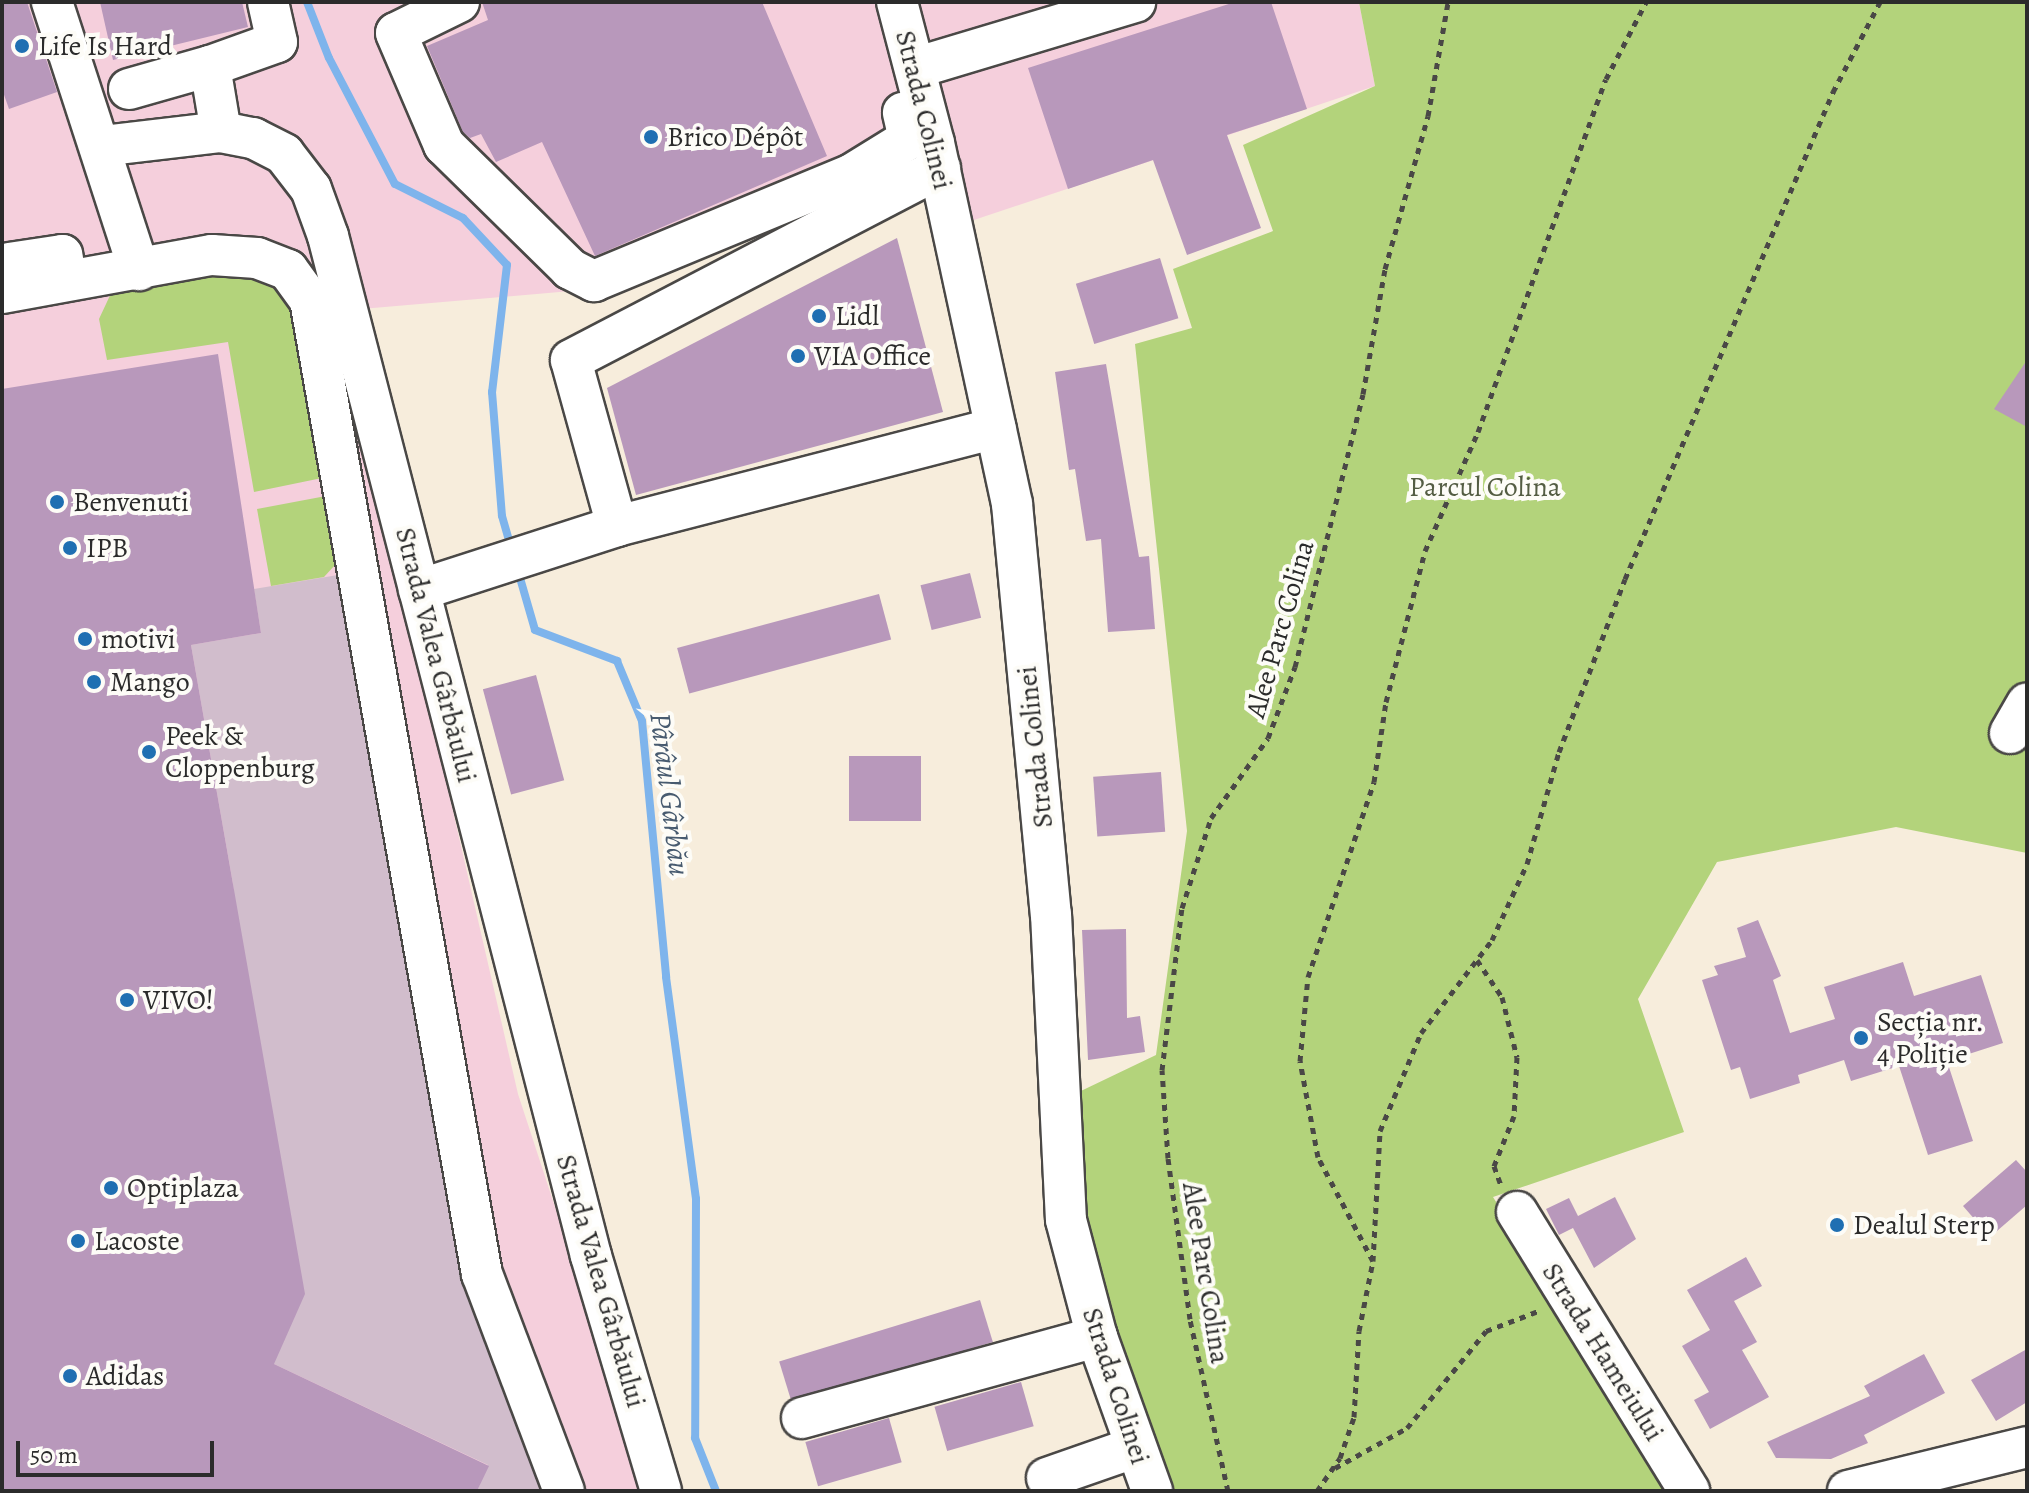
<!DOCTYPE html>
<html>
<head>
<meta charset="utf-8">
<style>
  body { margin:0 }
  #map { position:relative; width:2029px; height:1493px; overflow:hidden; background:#f7eddc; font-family:Alegreya,serif }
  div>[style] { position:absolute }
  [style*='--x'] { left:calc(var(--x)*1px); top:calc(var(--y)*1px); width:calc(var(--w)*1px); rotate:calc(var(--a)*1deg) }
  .built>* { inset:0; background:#f5cfdc }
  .industrial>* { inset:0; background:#d1bdcc }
  .green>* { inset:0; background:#b3d37b }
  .stream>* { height:8px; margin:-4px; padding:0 4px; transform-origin:4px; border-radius:4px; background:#7eb4ec }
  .building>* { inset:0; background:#b898bb; transform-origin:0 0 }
  .path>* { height:5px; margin-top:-2.5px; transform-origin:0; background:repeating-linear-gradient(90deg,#4a4846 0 6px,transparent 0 12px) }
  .roads { filter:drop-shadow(2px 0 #4a4846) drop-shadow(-2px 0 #4a4846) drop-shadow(0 2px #4a4846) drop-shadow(0 -2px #4a4846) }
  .minor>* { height:40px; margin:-20px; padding:0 20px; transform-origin:20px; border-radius:20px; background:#fff }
  .dots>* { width:22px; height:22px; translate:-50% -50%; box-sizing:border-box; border:4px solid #fdfcf7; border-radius:50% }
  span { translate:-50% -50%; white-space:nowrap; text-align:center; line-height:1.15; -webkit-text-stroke:8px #fdfcf7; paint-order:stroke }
  .poi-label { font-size:28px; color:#2b2b2b }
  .left { translate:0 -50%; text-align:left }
  .street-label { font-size:28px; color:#2b2b2b }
  .park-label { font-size:28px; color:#545d43 }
  .water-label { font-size:30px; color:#485b6f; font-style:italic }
  .frame { position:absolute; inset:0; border:4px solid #2b2b2b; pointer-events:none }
  .scale { position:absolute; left:16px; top:1441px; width:198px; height:36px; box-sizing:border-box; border:4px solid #2b2b2b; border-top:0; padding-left:10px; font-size:24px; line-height:28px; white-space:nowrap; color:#2b2b2b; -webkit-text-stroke:6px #fdfcf7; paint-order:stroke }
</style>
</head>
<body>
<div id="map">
  <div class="built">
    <i style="clip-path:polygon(2px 2px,1359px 2px,1375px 86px,962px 224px,921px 144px,594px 289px,338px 311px,518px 1094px,648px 1491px,2px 1491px)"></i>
  </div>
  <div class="industrial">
    <i style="clip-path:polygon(368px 570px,487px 1267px,579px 1491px,477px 1491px,488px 1465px,274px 1364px,233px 884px,191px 645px,261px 633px,254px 589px)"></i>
  </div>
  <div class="green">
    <i style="clip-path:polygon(1359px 2px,2027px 2px,2027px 853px,1896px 827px,1717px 862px,1638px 999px,1684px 1132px,1493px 1197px,1676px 1491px,1164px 1491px,1145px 1453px,1060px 1101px,1156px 1055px,1187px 831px,1135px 344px,1192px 328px,1173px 269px,1273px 231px,1243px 145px,1375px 86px)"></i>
    <i style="clip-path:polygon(226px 268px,259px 275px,284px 292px,294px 310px,322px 478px,254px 492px,228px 342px,107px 360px,99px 319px,113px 289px)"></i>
    <i style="clip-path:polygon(326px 496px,338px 548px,335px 565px,324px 577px,271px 586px,257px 509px)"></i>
  </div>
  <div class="stream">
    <i style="--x:307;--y:2;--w:60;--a:68.6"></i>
    <i style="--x:329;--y:58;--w:142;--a:62.4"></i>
    <i style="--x:395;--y:184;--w:76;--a:26.6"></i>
    <i style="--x:463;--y:218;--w:64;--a:46.9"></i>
    <i style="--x:507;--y:265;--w:128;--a:96.7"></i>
    <i style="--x:492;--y:392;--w:124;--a:85.4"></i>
    <i style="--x:502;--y:516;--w:35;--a:74"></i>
    <i style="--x:518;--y:571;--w:61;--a:73.9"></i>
    <i style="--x:535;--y:630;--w:88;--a:20.7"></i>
    <i style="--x:617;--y:661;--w:65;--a:67.4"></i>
    <i style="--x:642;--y:721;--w:257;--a:84.6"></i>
    <i style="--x:666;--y:977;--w:224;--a:82.3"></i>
    <i style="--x:696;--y:1199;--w:239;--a:90.2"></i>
    <i style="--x:695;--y:1438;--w:57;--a:68.4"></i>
  </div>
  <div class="building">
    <i style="clip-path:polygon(2px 2px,27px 2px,57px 92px,9px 109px,2px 89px)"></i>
    <i style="clip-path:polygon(100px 2px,242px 2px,248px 27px,113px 60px)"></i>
    <i style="clip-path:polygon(482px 2px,762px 2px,827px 156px,595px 256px,542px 142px,496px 162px,481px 134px,470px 138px,463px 132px,427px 46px,488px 20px)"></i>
    <i style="clip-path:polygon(1235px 2px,1271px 2px,1307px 109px,1227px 135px,1261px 228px,1187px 255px,1153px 160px,1068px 189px,1028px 68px)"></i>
    <i style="clip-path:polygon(897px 238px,943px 412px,636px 495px,607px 388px)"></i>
    <i style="left:1160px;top:258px;width:63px;height:88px;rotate:73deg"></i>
    <i style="clip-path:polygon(218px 354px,261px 633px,191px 645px,305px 1294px,274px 1364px,489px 1466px,477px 1491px,2px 1491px,2px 389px)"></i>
    <i style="clip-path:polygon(2027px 360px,2027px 427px,1994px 409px)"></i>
    <i style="clip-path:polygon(1106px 364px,1139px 557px,1149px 556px,1155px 629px,1108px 632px,1101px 539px,1086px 541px,1075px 469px,1069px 470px,1055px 372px)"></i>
    <i style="left:970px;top:573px;width:46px;height:51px;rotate:76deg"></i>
    <i style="left:879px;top:594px;width:47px;height:209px;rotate:75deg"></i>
    <i style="left:536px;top:675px;width:109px;height:55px;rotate:75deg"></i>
    <i style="left:849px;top:756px;width:72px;height:65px"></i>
    <i style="left:1161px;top:772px;width:60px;height:68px;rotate:86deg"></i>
    <i style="clip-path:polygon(1758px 920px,1781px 976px,1773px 980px,1790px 1033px,1835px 1019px,1824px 987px,1903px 962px,1914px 996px,1981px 975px,2003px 1043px,1947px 1061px,1973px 1141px,1928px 1155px,1899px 1066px,1851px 1081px,1844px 1060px,1798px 1075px,1800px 1083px,1750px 1099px,1740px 1067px,1731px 1070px,1702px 980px,1718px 975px,1714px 966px,1746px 957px,1737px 928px)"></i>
    <i style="clip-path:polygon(1126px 929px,1127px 1018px,1140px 1016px,1145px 1052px,1088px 1060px,1082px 930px)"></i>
    <i style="clip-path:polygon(2016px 1160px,2027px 1172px,2027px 1205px,1990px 1237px,1963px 1206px)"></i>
    <i style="clip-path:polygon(1615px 1197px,1636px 1239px,1594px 1268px,1573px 1228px,1559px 1235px,1546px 1209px,1569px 1198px,1578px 1216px)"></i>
    <i style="clip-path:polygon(1746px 1257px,1762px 1286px,1734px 1301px,1757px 1342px,1742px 1350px,1769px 1397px,1710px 1429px,1694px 1400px,1709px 1392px,1682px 1346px,1710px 1330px,1687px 1290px)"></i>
    <i style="left:980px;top:1300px;width:44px;height:210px;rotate:73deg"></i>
    <i style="clip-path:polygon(2027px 1349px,2027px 1402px,1996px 1421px,1971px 1380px)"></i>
    <i style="clip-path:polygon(1924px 1354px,1945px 1393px,1864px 1435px,1868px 1443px,1831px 1459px,1776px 1458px,1767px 1442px,1870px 1396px,1864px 1386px)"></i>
    <i style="left:1021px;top:1382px;width:46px;height:90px;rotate:74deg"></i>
    <i style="left:889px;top:1418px;width:46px;height:87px;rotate:74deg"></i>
  </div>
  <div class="path">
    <i style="--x:1477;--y:960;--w:45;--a:56"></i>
    <i style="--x:1502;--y:997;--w:62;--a:76"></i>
    <i style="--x:1517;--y:1057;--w:59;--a:92.9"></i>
    <i style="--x:1514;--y:1116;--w:54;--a:111.8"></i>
    <i style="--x:1494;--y:1166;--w:23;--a:70"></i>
    <i style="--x:1373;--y:1261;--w:118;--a:-117.9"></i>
    <i style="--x:1318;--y:1157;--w:98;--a:-100.6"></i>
    <i style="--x:1300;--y:1061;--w:84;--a:-84.6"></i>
    <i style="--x:1308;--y:977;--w:206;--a:-71.3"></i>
    <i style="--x:1374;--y:782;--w:81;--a:-81.5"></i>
    <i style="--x:1386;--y:702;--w:156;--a:-75.5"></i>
    <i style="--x:1425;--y:551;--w:130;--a:-66"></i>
    <i style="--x:1478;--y:432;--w:375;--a:-70.1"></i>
    <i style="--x:1606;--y:79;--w:87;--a:-62.5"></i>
    <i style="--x:1335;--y:1468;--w:82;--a:-29.1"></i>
    <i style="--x:1407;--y:1428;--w:125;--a:-50.8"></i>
    <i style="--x:1486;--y:1331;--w:59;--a:-20.9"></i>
    <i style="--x:1228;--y:1491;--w:176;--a:-102.5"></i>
    <i style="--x:1190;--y:1319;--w:162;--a:-97.8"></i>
    <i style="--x:1168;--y:1158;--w:88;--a:-93.9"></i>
    <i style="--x:1162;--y:1070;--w:163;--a:-83"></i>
    <i style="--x:1182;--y:908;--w:95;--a:-72.1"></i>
    <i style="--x:1211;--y:818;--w:98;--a:-54.5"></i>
    <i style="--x:1268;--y:738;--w:76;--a:-69.2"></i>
    <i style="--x:1295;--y:667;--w:281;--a:-76"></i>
    <i style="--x:1363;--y:394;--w:127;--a:-80"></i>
    <i style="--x:1385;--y:269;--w:159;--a:-74.3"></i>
    <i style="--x:1428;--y:116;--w:116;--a:-80"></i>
    <i style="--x:1317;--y:1491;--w:40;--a:-55.1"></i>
    <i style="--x:1340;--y:1458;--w:43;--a:-71.1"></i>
    <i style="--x:1354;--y:1417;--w:86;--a:-86.7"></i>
    <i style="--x:1359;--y:1331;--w:71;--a:-78.7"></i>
    <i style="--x:1373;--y:1261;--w:130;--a:-86.9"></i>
    <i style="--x:1380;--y:1131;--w:106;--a:-67.3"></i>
    <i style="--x:1421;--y:1033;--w:117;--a:-52.6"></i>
    <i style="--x:1492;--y:940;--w:84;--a:-65.3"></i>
    <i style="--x:1527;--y:864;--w:116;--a:-74.1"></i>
    <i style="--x:1559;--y:752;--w:185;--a:-69.1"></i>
    <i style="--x:1625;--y:579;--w:530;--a:-66.87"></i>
    <i style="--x:1833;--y:92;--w:102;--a:-62.4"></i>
  </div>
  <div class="roads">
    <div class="minor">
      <i style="--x:52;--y:2;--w:282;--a:72"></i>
      <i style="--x:459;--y:2;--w:70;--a:153.8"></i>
      <i style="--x:396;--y:33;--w:122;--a:66.8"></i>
      <i style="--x:444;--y:145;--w:177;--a:44.5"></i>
      <i style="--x:570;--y:269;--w:27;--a:27"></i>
      <i style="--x:594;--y:281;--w:279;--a:-22.5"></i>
      <i style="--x:852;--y:174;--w:67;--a:-31.6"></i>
      <i style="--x:909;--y:139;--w:27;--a:-103"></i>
      <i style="--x:897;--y:2;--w:146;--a:75.3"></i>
      <i style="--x:934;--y:143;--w:369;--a:77.8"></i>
      <i style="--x:1012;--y:504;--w:412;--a:84.6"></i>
      <i style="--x:1051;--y:914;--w:306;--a:87.2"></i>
      <i style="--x:1066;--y:1220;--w:121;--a:75.2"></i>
      <i style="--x:1097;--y:1337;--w:164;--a:70.3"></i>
      <i style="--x:915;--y:68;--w:230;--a:-16.7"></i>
      <i style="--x:129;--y:89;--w:84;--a:-15.9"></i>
      <i style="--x:221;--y:132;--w:67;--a:-99.5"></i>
      <i style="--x:210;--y:66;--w:71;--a:-19.7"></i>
      <i style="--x:277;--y:42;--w:41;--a:-102.7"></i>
      <i style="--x:102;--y:146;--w:120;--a:-6.7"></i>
      <i style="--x:221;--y:132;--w:33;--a:11"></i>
      <i style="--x:253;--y:138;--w:35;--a:27"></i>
      <i style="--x:284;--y:154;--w:44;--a:52.4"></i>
      <i style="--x:311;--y:189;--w:50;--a:70.1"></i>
      <i style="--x:328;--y:236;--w:1053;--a:75.54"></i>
      <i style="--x:591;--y:1256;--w:245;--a:73.4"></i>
      <i style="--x:9;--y:263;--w:54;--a:-8.6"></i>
      <i style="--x:62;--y:255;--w:24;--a:78"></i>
      <i style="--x:2;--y:293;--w:213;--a:-10.3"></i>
      <i style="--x:212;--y:255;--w:45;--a:3.8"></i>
      <i style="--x:257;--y:258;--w:33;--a:21"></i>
      <i style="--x:288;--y:270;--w:37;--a:54"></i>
      <i style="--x:310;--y:300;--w:989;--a:79.99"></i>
      <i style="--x:482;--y:1274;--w:232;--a:69.3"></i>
      <i style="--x:617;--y:526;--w:172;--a:-105.5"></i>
      <i style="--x:571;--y:360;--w:416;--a:-27.5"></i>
      <i style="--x:419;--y:590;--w:208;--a:-17.9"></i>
      <i style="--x:617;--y:526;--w:391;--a:-14.5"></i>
      <i style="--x:2010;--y:733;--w:34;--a:-60"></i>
      <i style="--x:1517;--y:1212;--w:328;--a:58.3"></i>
      <i style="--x:802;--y:1418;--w:306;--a:-15.4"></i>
      <i style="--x:1047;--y:1478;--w:94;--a:-19.2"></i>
      <i style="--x:1848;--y:1491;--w:184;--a:-13.8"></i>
    </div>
  </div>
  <div class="dots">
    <i style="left:22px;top:46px;background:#1f6fb2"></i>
    <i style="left:651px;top:137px;background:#1f6fb2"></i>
    <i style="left:819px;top:316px;background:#1f6fb2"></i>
    <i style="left:798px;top:356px;background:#1f6fb2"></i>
    <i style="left:57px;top:502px;background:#1f6fb2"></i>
    <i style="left:70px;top:548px;background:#1f6fb2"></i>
    <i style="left:85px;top:639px;background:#1f6fb2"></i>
    <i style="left:94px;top:682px;background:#1f6fb2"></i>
    <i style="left:149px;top:752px;background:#1f6fb2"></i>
    <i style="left:127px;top:1000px;background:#1f6fb2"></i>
    <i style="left:1861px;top:1038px;background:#1f6fb2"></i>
    <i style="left:111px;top:1188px;background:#1f6fb2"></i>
    <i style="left:1837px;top:1225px;background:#1f6fb2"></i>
    <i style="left:78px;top:1241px;background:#1f6fb2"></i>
    <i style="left:70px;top:1376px;background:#1f6fb2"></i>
  </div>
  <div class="poi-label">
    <span class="left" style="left:38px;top:46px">Life Is Hard</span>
    <span class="left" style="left:667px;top:137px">Brico Dépôt</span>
    <span class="left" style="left:835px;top:316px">Lidl</span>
    <span class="left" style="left:814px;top:356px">VIA Office</span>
    <span class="left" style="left:73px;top:502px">Benvenuti</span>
    <span class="left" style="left:86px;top:548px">IPB</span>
    <span class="left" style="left:101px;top:639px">motivi</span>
    <span class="left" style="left:110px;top:682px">Mango</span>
    <span class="left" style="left:165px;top:752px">Peek &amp;<br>Cloppenburg</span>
    <span class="left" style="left:143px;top:1000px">VIVO!</span>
    <span class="left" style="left:1877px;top:1038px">Secția nr.<br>4 Poliție</span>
    <span class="left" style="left:127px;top:1188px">Optiplaza</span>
    <span class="left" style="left:1853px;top:1225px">Dealul Sterp</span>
    <span class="left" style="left:94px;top:1241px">Lacoste</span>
    <span class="left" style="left:86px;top:1376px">Adidas</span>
  </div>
  <div class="street-label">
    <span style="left:924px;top:110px;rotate:76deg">Strada Colinei</span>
    <span style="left:1280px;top:629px;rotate:-74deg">Alee Parc Colina</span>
    <span style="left:436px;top:655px;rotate:76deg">Strada Valea Gârbăului</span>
    <span style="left:1035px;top:747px;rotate:-96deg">Strada Colinei</span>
    <span style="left:1206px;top:1273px;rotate:81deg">Alee Parc Colina</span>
    <span style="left:601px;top:1281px;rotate:74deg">Strada Valea Gârbăului</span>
    <span style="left:1603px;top:1352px;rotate:58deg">Strada Hameiului</span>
    <span style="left:1116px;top:1386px;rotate:72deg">Strada Colinei</span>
  </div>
  <div class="park-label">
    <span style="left:1485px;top:487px">Parcul Colina</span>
  </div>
  <div class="water-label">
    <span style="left:670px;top:794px;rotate:83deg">Pârâul Gârbău</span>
  </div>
  <div class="frame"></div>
  <div class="scale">50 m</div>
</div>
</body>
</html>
